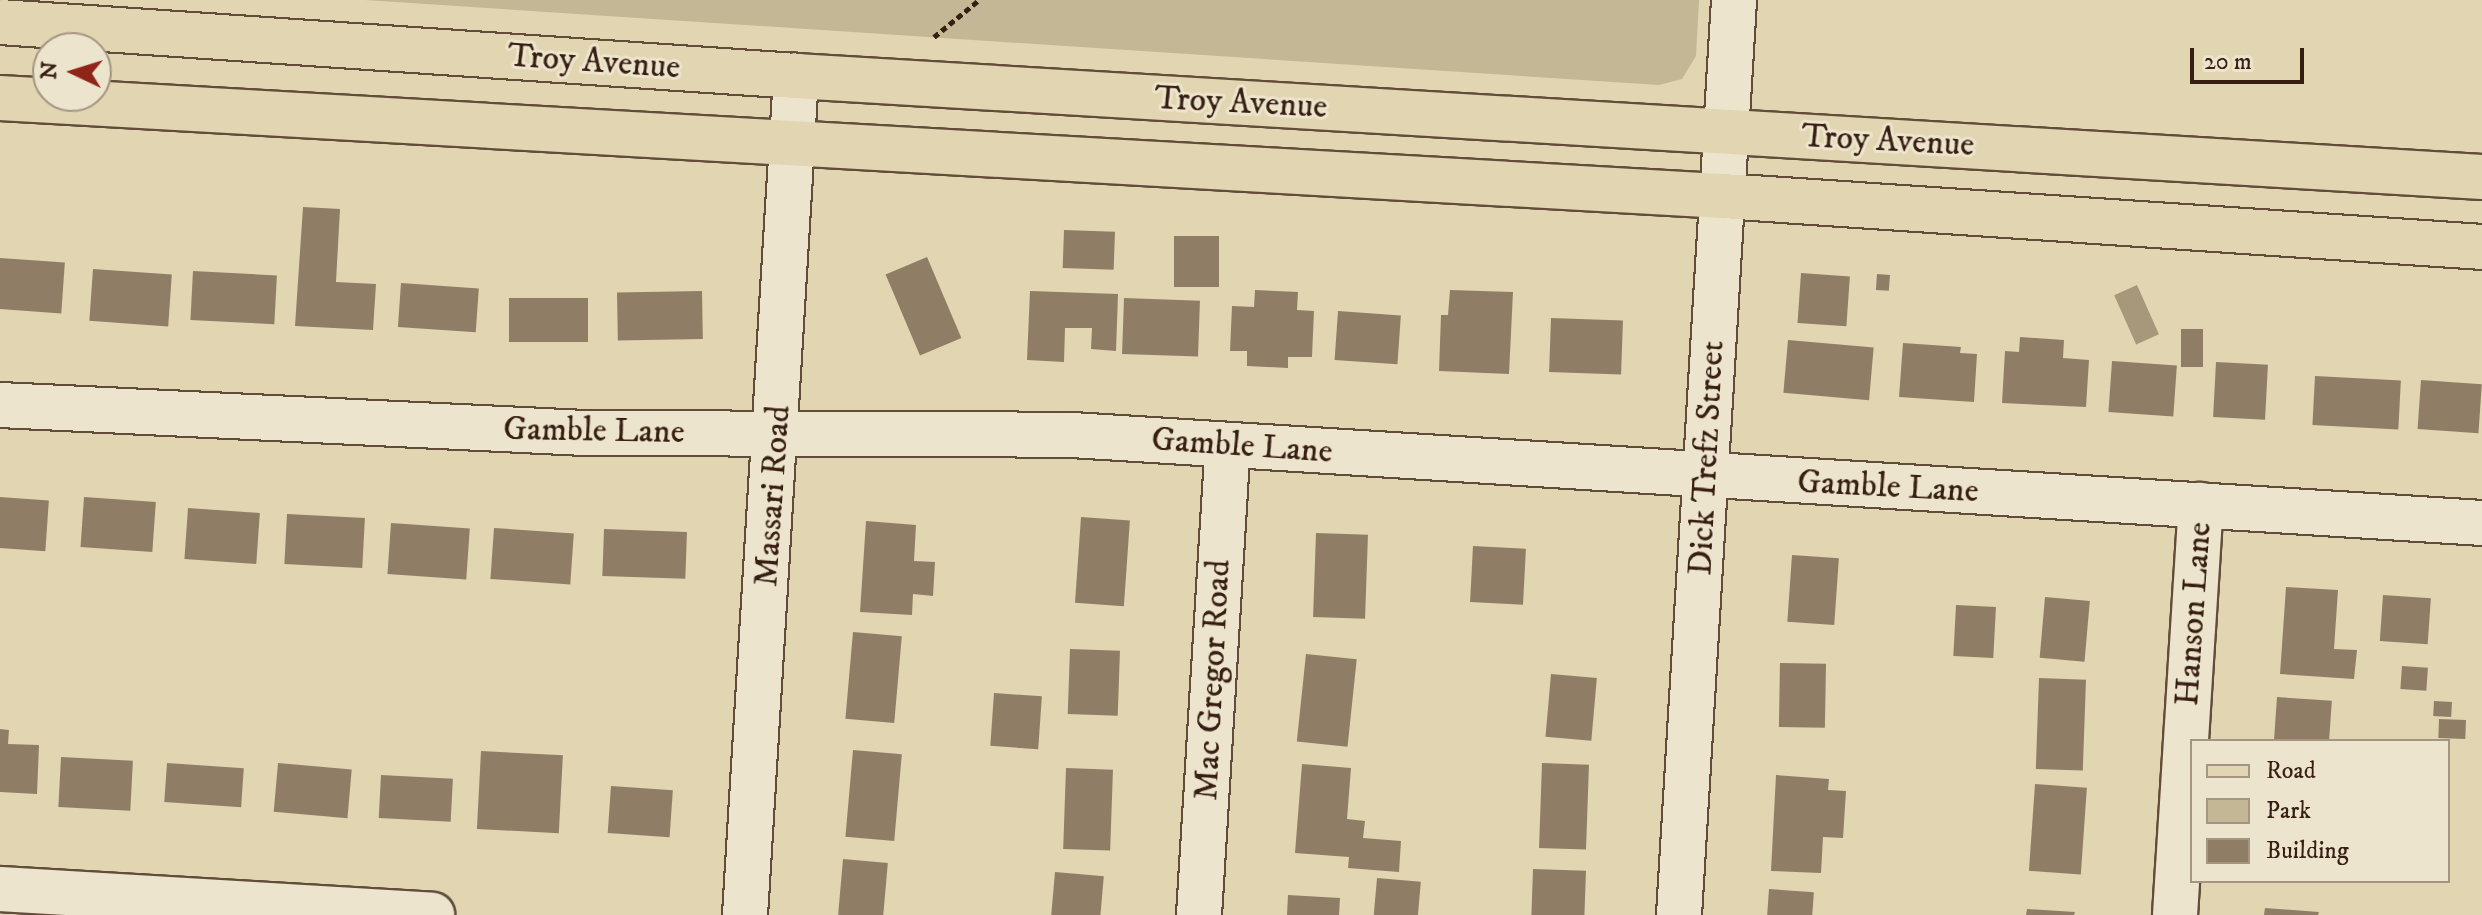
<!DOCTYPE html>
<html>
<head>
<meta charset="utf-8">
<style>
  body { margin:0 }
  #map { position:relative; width:2482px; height:915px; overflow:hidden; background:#e1d6b1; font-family:"IM FELL DW Pica",serif }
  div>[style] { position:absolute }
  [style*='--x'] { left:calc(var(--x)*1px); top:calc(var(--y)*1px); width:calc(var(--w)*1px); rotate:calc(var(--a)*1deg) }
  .green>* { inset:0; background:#c4b796 }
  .water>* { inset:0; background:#a7977b; transform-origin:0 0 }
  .building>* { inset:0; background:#8f7e65; transform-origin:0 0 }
  .path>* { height:5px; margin-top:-2.5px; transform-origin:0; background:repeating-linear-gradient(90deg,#371e12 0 6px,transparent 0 10px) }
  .roads { filter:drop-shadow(2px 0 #624c3a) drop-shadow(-2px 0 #624c3a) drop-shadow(0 2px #624c3a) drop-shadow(0 -2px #624c3a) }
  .minor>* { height:44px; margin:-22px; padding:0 22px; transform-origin:22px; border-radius:22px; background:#ece4cc }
  .major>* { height:44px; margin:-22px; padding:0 22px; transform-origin:22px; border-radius:22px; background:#e1d6b1 }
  span { translate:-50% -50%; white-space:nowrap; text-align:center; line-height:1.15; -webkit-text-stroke:6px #ece4cc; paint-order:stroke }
  .street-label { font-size:34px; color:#371e12 }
  .legend { position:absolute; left:2190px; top:739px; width:260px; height:144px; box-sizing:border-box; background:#ece4cc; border:2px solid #a49582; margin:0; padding:10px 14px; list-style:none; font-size:24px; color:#371e12 }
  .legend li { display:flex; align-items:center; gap:16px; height:40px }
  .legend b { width:40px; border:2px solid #a49582 }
  .north { position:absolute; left:32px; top:32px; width:80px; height:80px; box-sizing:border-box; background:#ece4cc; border:2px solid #a49582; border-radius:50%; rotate:274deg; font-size:22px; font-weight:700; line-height:32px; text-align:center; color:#371e12 }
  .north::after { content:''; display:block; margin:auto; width:28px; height:36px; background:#8f2418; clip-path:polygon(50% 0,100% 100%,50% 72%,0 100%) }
  .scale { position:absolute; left:2190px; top:48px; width:114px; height:36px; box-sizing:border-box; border:4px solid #371e12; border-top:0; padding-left:10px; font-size:24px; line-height:28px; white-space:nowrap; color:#371e12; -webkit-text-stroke:6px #ece4cc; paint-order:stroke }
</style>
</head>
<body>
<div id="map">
  <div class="green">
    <i style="clip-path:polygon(365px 0,1699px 0,1696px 56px,1682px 79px,1659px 85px)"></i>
  </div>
  <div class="water">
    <i style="left:2137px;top:285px;width:54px;height:25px;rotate:66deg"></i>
  </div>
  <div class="building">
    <i style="clip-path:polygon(303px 207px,340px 209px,336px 282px,376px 284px,373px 330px,295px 326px)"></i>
    <i style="left:1064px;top:230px;width:51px;height:38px;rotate:2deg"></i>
    <i style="left:1174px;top:236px;width:45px;height:51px"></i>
    <i style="left:927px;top:257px;width:88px;height:45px;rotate:67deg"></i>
    <i style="left:0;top:258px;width:65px;height:51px;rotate:4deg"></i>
    <i style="left:93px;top:269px;width:79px;height:52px;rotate:4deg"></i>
    <i style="left:193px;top:271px;width:84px;height:49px;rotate:3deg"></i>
    <i style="left:1801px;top:273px;width:49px;height:50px;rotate:4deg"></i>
    <i style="left:1877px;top:274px;width:13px;height:16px;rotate:4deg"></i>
    <i style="left:401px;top:283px;width:78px;height:44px;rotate:4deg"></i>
    <i style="clip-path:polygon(1255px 290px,1298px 292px,1297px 310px,1314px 311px,1312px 357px,1288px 357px,1288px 368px,1247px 366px,1247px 351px,1230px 351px,1232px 306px,1254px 307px)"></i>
    <i style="clip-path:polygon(1450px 290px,1513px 292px,1509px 374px,1439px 371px,1441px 315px,1448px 315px)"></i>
    <i style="left:702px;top:291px;width:48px;height:85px;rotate:89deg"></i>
    <i style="clip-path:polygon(1030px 291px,1118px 294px,1116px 351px,1091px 349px,1092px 328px,1065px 328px,1064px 362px,1027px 360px)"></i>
    <i style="left:588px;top:298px;width:44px;height:79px;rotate:90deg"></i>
    <i style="left:1124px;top:298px;width:76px;height:56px;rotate:2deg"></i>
    <i style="left:1338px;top:311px;width:63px;height:49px;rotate:4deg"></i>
    <i style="left:1551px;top:318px;width:72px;height:54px;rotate:2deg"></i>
    <i style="left:2181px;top:329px;width:22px;height:38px"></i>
    <i style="clip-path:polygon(2020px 337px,2064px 340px,2063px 358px,2089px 360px,2086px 407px,2002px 403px,2005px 351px,2019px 352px)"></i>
    <i style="left:1788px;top:340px;width:86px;height:53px;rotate:5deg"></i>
    <i style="clip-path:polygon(1903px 343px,1961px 347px,1960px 353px,1977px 354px,1974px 402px,1899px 397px)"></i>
    <i style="left:2112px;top:361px;width:65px;height:51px;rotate:4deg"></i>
    <i style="left:2216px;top:362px;width:52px;height:55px;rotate:3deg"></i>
    <i style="left:2315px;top:376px;width:86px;height:49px;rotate:3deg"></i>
    <i style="left:2421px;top:380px;width:61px;height:49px;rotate:4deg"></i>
    <i style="left:0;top:497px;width:49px;height:51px;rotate:4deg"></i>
    <i style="left:84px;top:497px;width:72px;height:50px;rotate:4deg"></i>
    <i style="left:188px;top:508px;width:72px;height:51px;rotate:4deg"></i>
    <i style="left:287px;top:514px;width:78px;height:50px;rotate:3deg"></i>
    <i style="left:1081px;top:517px;width:49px;height:86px;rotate:4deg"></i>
    <i style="clip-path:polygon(866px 521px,916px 525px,914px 561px,935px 562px,933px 596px,913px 594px,912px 615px,860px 612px)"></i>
    <i style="left:391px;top:523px;width:79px;height:51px;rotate:4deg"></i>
    <i style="left:494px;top:528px;width:80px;height:51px;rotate:4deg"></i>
    <i style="left:604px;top:529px;width:83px;height:47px;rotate:2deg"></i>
    <i style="left:1316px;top:533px;width:52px;height:84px;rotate:2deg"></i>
    <i style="left:1473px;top:546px;width:53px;height:56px;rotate:3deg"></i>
    <i style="left:1792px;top:555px;width:47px;height:67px;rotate:4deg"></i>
    <i style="clip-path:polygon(2286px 587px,2338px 590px,2334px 649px,2357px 650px,2354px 679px,2280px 674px)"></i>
    <i style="left:2383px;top:595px;width:48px;height:46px;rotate:4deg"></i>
    <i style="left:2045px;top:597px;width:45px;height:61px;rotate:5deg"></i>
    <i style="left:1956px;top:605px;width:40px;height:51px;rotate:3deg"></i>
    <i style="left:853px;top:632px;width:49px;height:87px;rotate:5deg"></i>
    <i style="left:1070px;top:649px;width:50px;height:65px;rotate:2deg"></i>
    <i style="left:1306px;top:654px;width:51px;height:88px;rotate:6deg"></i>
    <i style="left:1780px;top:663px;width:46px;height:64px;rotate:1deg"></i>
    <i style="left:2402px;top:666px;width:26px;height:23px;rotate:4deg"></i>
    <i style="left:1551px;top:674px;width:46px;height:63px;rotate:5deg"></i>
    <i style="left:2039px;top:678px;width:47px;height:91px;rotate:2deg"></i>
    <i style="left:994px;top:693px;width:48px;height:53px;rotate:4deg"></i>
    <i style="left:2277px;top:697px;width:55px;height:44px;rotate:4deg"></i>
    <i style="left:2434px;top:701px;width:18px;height:15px;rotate:3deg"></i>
    <i style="left:2439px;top:719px;width:27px;height:19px;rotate:2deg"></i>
    <i style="clip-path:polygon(0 729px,9px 730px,8px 744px,39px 745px,37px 794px,0 792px)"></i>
    <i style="left:853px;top:750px;width:49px;height:87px;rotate:5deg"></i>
    <i style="left:481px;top:751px;width:82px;height:78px;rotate:3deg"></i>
    <i style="left:61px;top:757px;width:72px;height:50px;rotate:3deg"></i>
    <i style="left:167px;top:763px;width:77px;height:39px;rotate:4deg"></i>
    <i style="left:278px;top:763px;width:74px;height:49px;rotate:5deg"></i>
    <i style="left:1542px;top:763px;width:47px;height:85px;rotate:2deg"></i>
    <i style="clip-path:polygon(1302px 764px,1351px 768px,1347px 819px,1365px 821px,1363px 838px,1401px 841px,1399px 872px,1348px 868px,1349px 857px,1295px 853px)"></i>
    <i style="left:1066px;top:768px;width:47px;height:81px;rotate:2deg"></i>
    <i style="left:381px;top:775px;width:72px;height:43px;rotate:3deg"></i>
    <i style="clip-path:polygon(1776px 775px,1829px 779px,1828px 790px,1846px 791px,1843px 838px,1823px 837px,1821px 873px,1771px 871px)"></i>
    <i style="left:2035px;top:784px;width:52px;height:87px;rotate:4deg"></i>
    <i style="left:611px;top:786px;width:62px;height:47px;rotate:4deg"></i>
    <i style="left:843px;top:859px;width:45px;height:56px;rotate:5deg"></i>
    <i style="left:1533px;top:869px;width:53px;height:46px;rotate:2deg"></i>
    <i style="left:1055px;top:872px;width:49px;height:43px;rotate:5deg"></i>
    <i style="left:1377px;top:878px;width:44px;height:37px;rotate:5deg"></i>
    <i style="left:1769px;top:889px;width:45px;height:26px;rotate:4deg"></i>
    <i style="clip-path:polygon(1288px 895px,1340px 898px,1339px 915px,1287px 915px)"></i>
    <i style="clip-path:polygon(2265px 908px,2319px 912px,2318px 915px,2264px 915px)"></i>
    <i style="clip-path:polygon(2027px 909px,2075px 912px,2074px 915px,2026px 915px)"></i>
  </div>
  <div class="path">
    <i style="--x:934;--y:37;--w:58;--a:-39.4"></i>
  </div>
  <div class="roads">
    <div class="minor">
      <i style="--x:0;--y:405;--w:587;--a:2.74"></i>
      <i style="--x:586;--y:433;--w:486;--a:0.2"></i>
      <i style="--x:1072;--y:435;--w:1413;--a:3.57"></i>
      <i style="--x:0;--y:889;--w:433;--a:3.4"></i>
      <i style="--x:745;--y:915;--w:841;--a:-86.52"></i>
      <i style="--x:1199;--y:915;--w:470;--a:-86.5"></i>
      <i style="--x:1679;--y:915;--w:917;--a:-86.56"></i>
      <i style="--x:2175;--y:915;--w:411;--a:-86.4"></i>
    </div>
    <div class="major">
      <i style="--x:0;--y:22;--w:798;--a:3.88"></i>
      <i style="--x:796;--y:76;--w:1689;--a:3.43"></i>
      <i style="--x:0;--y:98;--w:1726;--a:3.26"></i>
      <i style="--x:1723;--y:196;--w:761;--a:3.84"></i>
    </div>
  </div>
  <div class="street-label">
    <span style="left:594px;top:62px;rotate:4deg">Troy Avenue</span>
    <span style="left:1241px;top:103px;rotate:3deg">Troy Avenue</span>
    <span style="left:1888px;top:141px;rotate:3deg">Troy Avenue</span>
    <span style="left:594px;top:431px;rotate:1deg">Gamble Lane</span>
    <span style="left:1242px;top:446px;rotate:4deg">Gamble Lane</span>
    <span style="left:1707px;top:458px;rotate:-87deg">Dick Trefz Street</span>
    <span style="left:1888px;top:487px;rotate:3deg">Gamble Lane</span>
    <span style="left:773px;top:496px;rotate:-86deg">Massari Road</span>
    <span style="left:2194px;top:614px;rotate:-86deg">Hanson Lane</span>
    <span style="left:1213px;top:680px;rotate:-87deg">Mac Gregor Road</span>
  </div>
  <ul class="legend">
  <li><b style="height:10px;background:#e1d6b1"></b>Road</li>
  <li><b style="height:22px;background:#c4b796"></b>Park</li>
  <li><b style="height:22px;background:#8f7e65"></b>Building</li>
  </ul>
  <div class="north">N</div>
  <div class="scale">20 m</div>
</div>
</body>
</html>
